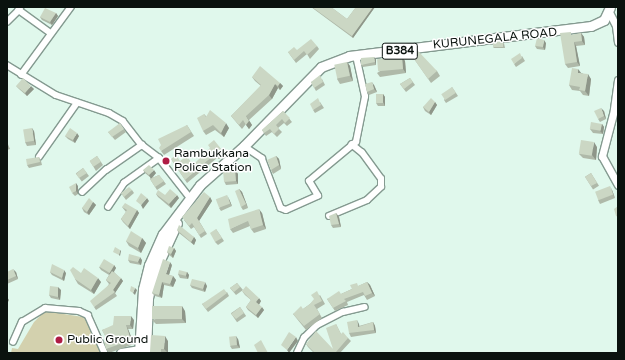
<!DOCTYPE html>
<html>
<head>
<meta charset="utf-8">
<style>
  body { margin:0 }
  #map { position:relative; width:625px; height:360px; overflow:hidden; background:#e0f8ec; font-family:"Varela Round",sans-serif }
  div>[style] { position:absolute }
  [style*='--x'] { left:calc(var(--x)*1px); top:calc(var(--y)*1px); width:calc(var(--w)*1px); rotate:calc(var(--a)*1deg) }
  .green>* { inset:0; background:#d3d1ae }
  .roads { filter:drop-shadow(1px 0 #849a90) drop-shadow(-1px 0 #849a90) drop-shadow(0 1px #849a90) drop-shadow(0 -1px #849a90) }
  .minor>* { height:5.5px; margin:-2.75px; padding:0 2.75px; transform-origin:2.75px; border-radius:2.75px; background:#fff }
  .tertiary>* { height:7px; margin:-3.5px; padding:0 3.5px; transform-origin:3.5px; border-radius:3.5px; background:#fff }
  .primary>* { height:9px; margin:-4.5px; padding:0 4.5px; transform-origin:4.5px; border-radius:4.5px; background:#fff }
  .wall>* { inset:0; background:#afb9a9; transform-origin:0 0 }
  .shaded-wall>* { inset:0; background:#8e9689 }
  .building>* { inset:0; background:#cbd7c4; transform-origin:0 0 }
  .dots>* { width:11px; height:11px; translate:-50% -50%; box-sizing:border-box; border:2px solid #fff; border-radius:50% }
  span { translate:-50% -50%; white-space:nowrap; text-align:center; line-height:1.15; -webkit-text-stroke:3px #fff; paint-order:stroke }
  .shield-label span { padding:1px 3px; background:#fff; border:1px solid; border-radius:3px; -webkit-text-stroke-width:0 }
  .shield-label { font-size:11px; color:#0a120e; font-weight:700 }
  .street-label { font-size:12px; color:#0a120e }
  .poi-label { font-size:12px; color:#0a120e }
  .left { translate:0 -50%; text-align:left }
  .frame { position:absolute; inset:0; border:8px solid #0a120e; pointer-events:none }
</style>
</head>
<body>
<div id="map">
  <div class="green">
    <i style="clip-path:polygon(45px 311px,83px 317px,88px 321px,101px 353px,11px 353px,12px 348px,18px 349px,34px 322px)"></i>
  </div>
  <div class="roads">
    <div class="minor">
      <i style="--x:21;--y:7;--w:4;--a:124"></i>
      <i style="--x:19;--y:10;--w:39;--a:36"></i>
      <i style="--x:7;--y:22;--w:17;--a:-45"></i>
      <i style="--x:7;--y:65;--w:57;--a:31.5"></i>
      <i style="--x:56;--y:95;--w:56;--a:18.8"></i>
      <i style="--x:109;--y:113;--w:16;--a:30"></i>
      <i style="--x:123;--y:121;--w:31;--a:52"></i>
      <i style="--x:142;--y:145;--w:21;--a:37"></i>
      <i style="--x:159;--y:158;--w:52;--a:52"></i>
      <i style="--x:21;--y:75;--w:84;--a:-53.7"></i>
      <i style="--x:244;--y:146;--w:22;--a:34"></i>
      <i style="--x:262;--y:158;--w:53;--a:69.2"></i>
      <i style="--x:281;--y:208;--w:5;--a:22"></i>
      <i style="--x:286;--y:210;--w:35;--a:-24"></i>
      <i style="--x:318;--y:196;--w:17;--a:-121"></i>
      <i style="--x:309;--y:181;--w:61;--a:-39.7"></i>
      <i style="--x:356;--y:142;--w:46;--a:-78.7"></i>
      <i style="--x:365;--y:97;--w:42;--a:-102.4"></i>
      <i style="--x:39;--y:157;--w:66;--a:-54.9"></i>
      <i style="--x:82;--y:192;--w:33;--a:-43"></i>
      <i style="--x:106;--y:170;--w:44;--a:-34.8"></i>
      <i style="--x:108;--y:207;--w:29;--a:-56"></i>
      <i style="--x:124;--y:183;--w:43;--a:-35.5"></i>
      <i style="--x:329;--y:216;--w:41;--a:-22.8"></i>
      <i style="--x:367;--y:200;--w:19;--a:-43"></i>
      <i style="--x:381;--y:187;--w:8;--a:-90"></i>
      <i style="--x:381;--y:179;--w:32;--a:-126"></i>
      <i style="--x:362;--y:153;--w:13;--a:-141"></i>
      <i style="--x:13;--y:342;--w:22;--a:-66"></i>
      <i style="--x:22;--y:322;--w:27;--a:-31"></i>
      <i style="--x:45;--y:308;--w:34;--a:5"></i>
      <i style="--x:79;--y:311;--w:10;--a:24"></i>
      <i style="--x:88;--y:315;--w:42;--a:65.9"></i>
      <i style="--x:297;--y:353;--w:17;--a:-65"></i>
      <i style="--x:304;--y:338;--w:18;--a:-45"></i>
      <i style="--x:317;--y:325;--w:29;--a:-27"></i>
      <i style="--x:343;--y:312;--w:22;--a:-13"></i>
    </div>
    <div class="tertiary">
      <i style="--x:609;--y:12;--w:16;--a:63"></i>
      <i style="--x:616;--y:26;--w:16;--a:83"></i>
      <i style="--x:618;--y:80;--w:30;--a:98"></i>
      <i style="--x:614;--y:110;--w:48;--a:104.6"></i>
      <i style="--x:602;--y:156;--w:33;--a:61"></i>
    </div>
    <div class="primary">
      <i style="--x:121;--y:353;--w:24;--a:-9"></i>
      <i style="--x:139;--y:353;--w:64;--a:-86.4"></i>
      <i style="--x:143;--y:289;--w:25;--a:-76"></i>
      <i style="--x:149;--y:265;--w:34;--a:-66"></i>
      <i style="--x:163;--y:234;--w:61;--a:-52.9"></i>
      <i style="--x:200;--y:185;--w:59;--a:-41.6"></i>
      <i style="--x:244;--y:146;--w:110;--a:-45.7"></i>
      <i style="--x:321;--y:67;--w:30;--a:-21"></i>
      <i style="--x:349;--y:56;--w:244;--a:-7.1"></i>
      <i style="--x:591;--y:26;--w:14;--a:-25"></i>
      <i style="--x:604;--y:20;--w:14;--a:-65"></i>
      <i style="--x:146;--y:353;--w:55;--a:-87.9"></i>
      <i style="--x:148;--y:298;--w:24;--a:-78"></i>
      <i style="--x:153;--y:275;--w:57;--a:-65.2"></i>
    </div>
  </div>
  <div class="wall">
    <i style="clip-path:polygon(311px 7px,331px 7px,347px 19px,356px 7px,375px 7px,353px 38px)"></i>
    <i style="clip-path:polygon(56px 13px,58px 16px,52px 25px,42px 20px,40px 17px)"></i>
    <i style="clip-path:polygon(581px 33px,584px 37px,585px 45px,576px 46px,580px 66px,568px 68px,565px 64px,573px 35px)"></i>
    <i style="clip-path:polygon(504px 43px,505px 48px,494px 48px,493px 47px)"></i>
    <i style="clip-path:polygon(546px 43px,545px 50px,537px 49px,535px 46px)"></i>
    <i style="clip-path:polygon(317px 46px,319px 49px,310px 59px,307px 54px,296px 63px,288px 52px)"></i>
    <i style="clip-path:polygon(412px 56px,437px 71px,440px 76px,431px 83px)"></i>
    <i style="clip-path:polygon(522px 56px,525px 61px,516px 67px,514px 64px)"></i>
    <i style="clip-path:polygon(402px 57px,405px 61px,406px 73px,380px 77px,377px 73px)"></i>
    <i style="clip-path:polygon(376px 59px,376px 65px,363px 67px,361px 65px)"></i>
    <i style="clip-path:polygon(347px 62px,350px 66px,353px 81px,340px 84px,337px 79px)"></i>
    <i style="clip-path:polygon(582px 73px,591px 79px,589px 96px,583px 95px,580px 91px,572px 90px,569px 85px)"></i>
    <i style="clip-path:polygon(252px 77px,280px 83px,283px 86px,280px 90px,278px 88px,272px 99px,249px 120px,252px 125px,249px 129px,246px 124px,242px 129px,231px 116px,261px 86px,255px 81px)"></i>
    <i style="clip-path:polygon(410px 78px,415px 85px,406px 92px,400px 84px)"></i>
    <i style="clip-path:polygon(322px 79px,325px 85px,316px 91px,311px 82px)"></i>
    <i style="clip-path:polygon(374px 85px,377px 92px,369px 95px,367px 92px)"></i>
    <i style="clip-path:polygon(16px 86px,34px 89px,27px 96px,19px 89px)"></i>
    <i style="clip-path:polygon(452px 87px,458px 96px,446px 103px,444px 100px)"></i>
    <i style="clip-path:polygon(383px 94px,385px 97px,385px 106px,378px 106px,376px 103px)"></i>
    <i style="clip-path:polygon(320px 102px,324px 108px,315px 113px,313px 110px)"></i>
    <i style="clip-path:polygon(435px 102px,437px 105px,431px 115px,425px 111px,423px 107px)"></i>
    <i style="clip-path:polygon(283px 111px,292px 122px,287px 126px,284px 123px,278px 128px,282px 132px,277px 137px,272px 132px,266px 136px,262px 130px)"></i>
    <i style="clip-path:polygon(604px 111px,606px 119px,600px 122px,598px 119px)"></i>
    <i style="clip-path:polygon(204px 114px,207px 117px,229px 128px,224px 137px,215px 130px,206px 135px,203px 131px)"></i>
    <i style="clip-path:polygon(602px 124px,604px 127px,603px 134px,593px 133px,590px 129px)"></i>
    <i style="clip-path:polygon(187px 125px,194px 136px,164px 155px,161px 151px)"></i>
    <i style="clip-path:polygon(124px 129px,126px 132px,115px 140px,108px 132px)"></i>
    <i style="clip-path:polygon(34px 131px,36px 145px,27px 146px,25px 142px)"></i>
    <i style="clip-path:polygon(65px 136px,79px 136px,75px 143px,68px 139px)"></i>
    <i style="clip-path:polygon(7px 142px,10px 149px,7px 150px)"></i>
    <i style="clip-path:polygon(597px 147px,596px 160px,583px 158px,579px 154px)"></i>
    <i style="clip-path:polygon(222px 150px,225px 154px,219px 159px,217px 158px,187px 183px,171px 159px,193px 165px)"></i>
    <i style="clip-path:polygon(97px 156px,103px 165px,96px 171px,90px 161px)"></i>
    <i style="clip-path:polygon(276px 156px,279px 159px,281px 169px,273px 174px,271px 170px)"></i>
    <i style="clip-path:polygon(39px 157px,41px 161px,42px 165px,29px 168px,27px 165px)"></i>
    <i style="left:83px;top:168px;width:10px;height:9px;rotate:53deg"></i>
    <i style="clip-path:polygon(143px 170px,156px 173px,152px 178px,159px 175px,166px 184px,157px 190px,150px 179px,151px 178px,145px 173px)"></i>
    <i style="clip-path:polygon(235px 170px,238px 174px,238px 184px,226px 185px,224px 181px)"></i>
    <i style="left:591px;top:173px;width:15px;height:7px;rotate:58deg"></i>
    <i style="clip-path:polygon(78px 186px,78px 194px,75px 196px,72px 193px)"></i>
    <i style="clip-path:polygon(239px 189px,242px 192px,248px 208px,243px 210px,241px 207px)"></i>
    <i style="clip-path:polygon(132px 190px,134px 193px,126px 200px,121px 193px)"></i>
    <i style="clip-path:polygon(612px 190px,615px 198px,600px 204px,598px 200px)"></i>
    <i style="clip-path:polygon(156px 194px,165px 195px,179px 198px,171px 208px,158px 197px)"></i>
    <i style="clip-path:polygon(210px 197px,212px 201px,199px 221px,207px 234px,201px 238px,194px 227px,191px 229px,184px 220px)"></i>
    <i style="clip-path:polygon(229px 199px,232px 206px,221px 211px,219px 208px)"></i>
    <i style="clip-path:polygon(93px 202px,96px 205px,89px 215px,84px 212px,82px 208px)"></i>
    <i style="clip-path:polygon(122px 207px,137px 210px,139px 213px,130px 229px,123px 222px,121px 219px,126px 212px)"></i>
    <i style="clip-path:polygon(262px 213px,266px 229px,254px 233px,251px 229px,250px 226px,233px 233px,230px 229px)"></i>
    <i style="clip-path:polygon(336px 213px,339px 217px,341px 227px,333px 228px,331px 225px)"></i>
    <i style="clip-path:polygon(216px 229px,224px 241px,218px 245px,215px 242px)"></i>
    <i style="clip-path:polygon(177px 230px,194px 237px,196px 240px,194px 245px,179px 233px)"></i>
    <i style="clip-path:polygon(142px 238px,146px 243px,141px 253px,129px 246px,126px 241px)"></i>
    <i style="clip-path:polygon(174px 248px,176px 251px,173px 258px,169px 255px,167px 252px)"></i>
    <i style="clip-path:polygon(128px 260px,142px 260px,141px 265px,130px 263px)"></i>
    <i style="clip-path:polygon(114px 265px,116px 268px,114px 272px,123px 281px,115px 293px,117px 296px,96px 310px,94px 307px,109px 284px,106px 280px,109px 275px,101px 270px,99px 267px)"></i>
    <i style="clip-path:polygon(172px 265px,169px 275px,173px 276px,176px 280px,173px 287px,164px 285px,162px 298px,155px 296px,152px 293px)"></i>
    <i style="clip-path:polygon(7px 272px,16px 272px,18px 279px,7px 284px)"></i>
    <i style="clip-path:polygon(50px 272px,66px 273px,64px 281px,52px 275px)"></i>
    <i style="clip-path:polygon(187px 272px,189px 275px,188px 279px,180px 278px,178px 274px)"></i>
    <i style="clip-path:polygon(81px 273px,101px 282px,94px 294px,78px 284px,75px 279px)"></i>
    <i style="clip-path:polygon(367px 282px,370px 285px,375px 296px,367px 300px,364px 295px,347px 302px,348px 305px,335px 311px,327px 299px,341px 294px)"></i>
    <i style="clip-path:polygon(237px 283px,243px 290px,236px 295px,230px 288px)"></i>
    <i style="clip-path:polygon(190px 285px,207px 286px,205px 292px,192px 288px)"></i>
    <i style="clip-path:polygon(61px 290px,60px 300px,51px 298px,49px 295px)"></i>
    <i style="clip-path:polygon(242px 291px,261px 301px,259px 305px,264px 310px,258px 318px,248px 310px,246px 307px,251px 300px,245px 295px)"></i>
    <i style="clip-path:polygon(227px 292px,229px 296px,208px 312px,202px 304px)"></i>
    <i style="clip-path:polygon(320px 295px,325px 304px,317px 309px,322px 318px,306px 330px,293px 314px,303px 309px,310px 304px)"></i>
    <i style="left:240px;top:307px;width:11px;height:11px;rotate:56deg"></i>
    <i style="clip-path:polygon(185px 311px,186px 323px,156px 324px,152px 320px)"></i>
    <i style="clip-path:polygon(134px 320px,133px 329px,128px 329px,134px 344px,109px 353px,106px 349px,108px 341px,102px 330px)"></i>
    <i style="clip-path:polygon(373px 322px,375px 326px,376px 333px,351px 337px,349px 333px,359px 324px,359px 326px)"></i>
    <i style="clip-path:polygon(336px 324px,341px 334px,348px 338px,351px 341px,340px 353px,314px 353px,308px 347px,306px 344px,333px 349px)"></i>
    <i style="clip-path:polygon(238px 339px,240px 348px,232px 349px,230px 346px)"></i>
    <i style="clip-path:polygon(168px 341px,168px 353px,151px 353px,150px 352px)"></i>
  </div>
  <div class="shaded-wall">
    <i style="clip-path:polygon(373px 7px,375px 7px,353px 38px,352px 36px)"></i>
    <i style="clip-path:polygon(56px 13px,58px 16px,52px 25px,50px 22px)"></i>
    <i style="clip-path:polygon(581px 33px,584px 37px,585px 45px,582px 41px)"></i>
    <i style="clip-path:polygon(544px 40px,546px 43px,545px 50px,543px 47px)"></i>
    <i style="clip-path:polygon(574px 42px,576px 46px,580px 66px,577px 62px)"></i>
    <i style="clip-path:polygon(374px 57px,376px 59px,376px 65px,375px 62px)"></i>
    <i style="clip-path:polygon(402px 57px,405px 61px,406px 73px,403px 69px)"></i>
    <i style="clip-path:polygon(347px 62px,350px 66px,353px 81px,350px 76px)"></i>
    <i style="clip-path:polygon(578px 69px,582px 74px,578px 73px)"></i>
    <i style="clip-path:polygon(588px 74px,591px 79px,589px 96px,585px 91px)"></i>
    <i style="clip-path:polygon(372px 82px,374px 85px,377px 92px,374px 89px)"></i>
    <i style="clip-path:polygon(280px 83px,283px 86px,280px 90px,278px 86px)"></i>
    <i style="clip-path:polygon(275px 84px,278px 88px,272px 99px,269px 95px)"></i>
    <i style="clip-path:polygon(31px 86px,34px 89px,27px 96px,25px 93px)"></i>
    <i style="clip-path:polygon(383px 94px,385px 97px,385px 106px,383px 102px)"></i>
    <i style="clip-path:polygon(435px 102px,437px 105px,431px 115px,429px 112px)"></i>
    <i style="clip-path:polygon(601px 108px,604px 111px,606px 119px,604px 116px)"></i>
    <i style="clip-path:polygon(246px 116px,252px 125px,249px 129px,246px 125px)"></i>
    <i style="clip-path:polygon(226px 123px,229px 128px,224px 137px,221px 133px)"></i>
    <i style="clip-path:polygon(602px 124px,604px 127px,603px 134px,600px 131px)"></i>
    <i style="clip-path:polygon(32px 128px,34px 131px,36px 145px,34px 141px)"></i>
    <i style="clip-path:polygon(77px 133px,79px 136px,75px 143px,73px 140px)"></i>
    <i style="clip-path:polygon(594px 142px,597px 147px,596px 160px,592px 155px)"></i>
    <i style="clip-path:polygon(276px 156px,279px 159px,281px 169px,279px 165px)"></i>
    <i style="clip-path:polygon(154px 170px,156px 173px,151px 179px,149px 175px)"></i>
    <i style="clip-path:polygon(235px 170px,238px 174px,238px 184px,236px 181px)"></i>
    <i style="clip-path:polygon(76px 183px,78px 186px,78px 194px,76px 191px)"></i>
    <i style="clip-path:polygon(610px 186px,612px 190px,615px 198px,613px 194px)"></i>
    <i style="clip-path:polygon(239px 189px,242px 192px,248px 208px,246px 204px)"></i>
    <i style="clip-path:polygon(177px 195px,179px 198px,171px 208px,169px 204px)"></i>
    <i style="clip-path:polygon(227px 195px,229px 199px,232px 206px,230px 203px)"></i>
    <i style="clip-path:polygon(210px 197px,212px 201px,199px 221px,207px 234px,197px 218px)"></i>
    <i style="clip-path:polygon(147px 198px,149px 201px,143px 209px,141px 205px)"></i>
    <i style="clip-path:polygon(93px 202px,96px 205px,89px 215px,87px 212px)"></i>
    <i style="clip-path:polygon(259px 209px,262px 213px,266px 229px,263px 225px)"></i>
    <i style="clip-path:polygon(137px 210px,139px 213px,130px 229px,128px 226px)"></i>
    <i style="clip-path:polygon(336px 213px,339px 217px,341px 227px,339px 224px)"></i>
    <i style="clip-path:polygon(194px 237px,196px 240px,194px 245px,191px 242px)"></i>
    <i style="clip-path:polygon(142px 238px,146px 243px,141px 253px,138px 248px)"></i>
    <i style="clip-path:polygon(174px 248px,176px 251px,173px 258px,171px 254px)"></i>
    <i style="clip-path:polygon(120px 250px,121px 251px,120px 256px,119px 255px)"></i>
    <i style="clip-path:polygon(140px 257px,142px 260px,141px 265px,138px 262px)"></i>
    <i style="clip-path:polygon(170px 262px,172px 265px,168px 278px,166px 274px)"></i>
    <i style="clip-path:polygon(114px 265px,116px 268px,111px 276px,109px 273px)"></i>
    <i style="clip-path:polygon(13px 269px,16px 272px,18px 279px,16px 276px)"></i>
    <i style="clip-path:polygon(64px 270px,66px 273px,64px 281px,62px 278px)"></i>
    <i style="clip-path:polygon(187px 272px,189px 275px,188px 279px,186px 276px)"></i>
    <i style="clip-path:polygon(173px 276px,176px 280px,173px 287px,170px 284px)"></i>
    <i style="clip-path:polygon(98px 278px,101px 282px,94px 294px,91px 290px)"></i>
    <i style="clip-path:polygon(121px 278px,123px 281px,115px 293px,113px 290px)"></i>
    <i style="clip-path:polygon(162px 282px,164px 285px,162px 298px,159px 295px)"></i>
    <i style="clip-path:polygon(205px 282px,207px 286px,205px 292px,203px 289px)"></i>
    <i style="clip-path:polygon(367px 282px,370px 285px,375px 296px,372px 293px)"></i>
    <i style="clip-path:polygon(58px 287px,61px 290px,60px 300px,58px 297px)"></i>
    <i style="clip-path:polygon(135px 288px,137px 290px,135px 295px,133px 293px)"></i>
    <i style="clip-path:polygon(7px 297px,9px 300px,7px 304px)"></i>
    <i style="clip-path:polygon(259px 298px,261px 301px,258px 306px,256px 302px)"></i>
    <i style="clip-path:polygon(182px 306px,185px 311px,186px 323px,182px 319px)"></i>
    <i style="clip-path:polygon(262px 307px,264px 310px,258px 318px,256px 315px)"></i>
    <i style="clip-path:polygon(131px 316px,134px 320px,133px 329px,130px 325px)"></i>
    <i style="clip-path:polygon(357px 320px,359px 324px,360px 330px,358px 327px)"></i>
    <i style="clip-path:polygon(373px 322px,375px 326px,376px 333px,374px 330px)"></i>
    <i style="clip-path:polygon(126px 325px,128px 329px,134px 344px,131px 340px)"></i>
    <i style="clip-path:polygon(165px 336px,168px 341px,168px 353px,164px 349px)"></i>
    <i style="clip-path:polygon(236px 336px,238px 339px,240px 348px,237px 345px)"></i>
    <i style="clip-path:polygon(296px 337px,298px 341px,289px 353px,287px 350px)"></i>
  </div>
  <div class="building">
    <i style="clip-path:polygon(312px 7px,331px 7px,347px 19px,356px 7px,373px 7px,352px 36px)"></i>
    <i style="clip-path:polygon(45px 8px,56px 13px,50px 22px,40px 17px)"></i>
    <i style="clip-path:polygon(571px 32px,571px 35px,581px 33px,582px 41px,574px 42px,577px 62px,565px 64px,560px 33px)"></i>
    <i style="clip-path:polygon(537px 38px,544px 40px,543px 47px,535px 46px)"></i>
    <i style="clip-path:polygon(311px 39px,317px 46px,307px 55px,304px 51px,294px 60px,288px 52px,294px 47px,297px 50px)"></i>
    <i style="clip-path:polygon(503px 41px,503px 47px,493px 47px,493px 42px)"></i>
    <i style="clip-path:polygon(418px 51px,437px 71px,428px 79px,412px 56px)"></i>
    <i style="clip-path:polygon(520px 53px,522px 58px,514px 64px,511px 59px)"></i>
    <i style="clip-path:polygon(374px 57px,375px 62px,361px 65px,361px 58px)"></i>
    <i style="left:402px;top:57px;width:12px;height:25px;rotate:85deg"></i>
    <i style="left:347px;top:62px;width:14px;height:13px;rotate:78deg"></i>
    <i style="clip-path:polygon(260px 66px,280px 83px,278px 86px,275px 84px,269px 95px,246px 116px,249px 121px,246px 125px,243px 120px,239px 125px,231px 116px,261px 85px,252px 77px)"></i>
    <i style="clip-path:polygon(572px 68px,578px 69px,578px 73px,588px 74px,585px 91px,579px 90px,580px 87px,569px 85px)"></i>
    <i style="clip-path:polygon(320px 75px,323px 82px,314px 88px,311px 82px)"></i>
    <i style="clip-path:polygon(23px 78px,31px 86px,25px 93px,16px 86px)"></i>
    <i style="clip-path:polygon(410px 78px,413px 82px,404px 89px,400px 84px)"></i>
    <i style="clip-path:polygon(372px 82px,374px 89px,367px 92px,365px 84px)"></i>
    <i style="left:452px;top:87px;width:7px;height:13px;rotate:56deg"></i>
    <i style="left:376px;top:94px;width:7px;height:9px"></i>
    <i style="clip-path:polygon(318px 98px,321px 105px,313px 110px,310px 104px)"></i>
    <i style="clip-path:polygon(431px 98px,435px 102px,429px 112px,423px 107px)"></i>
    <i style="clip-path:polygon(601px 108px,604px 116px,598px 119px,594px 111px)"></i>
    <i style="clip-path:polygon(210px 110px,226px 123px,221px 133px,213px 125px,203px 131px,197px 118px,204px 114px,206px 117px)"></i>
    <i style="clip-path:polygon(283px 111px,290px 118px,285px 123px,282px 119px,276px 125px,279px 129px,274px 134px,270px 129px,264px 133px,262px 130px)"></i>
    <i style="left:591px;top:122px;width:11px;height:7px;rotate:10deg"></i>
    <i style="clip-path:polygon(120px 123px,124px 129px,112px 137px,108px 132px)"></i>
    <i style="clip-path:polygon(187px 125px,191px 132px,161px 151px,159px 148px,161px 145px,158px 139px)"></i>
    <i style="left:32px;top:128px;width:13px;height:9px;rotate:81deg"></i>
    <i style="clip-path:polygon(70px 128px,77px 133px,73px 140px,65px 136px)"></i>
    <i style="clip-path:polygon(214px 140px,222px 150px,216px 156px,215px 154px,185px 180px,171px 159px,176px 155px,180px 161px,187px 156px,193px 165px,210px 148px,208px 145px)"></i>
    <i style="left:581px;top:140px;width:13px;height:14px;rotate:9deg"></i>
    <i style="left:97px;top:156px;width:7px;height:9px;rotate:56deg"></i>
    <i style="clip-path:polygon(276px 156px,279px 165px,271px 170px,267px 160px)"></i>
    <i style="clip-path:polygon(39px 157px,40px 162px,27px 165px,26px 159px)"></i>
    <i style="clip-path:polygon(149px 165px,154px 170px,149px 175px,143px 170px)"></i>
    <i style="clip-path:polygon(83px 168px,87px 173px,79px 178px,76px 174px)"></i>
    <i style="left:235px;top:170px;width:11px;height:12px;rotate:85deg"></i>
    <i style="clip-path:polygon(591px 173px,597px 183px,591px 186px,585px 177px)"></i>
    <i style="clip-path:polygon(159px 175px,164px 181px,155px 187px,150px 179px)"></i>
    <i style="clip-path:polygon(76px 183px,76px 191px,72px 193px,69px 187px)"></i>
    <i style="left:610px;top:186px;width:9px;height:16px;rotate:69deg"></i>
    <i style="clip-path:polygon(129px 187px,132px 190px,124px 197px,121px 193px)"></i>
    <i style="clip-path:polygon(170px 189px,177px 195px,169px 204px,156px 194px,158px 190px,165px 195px)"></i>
    <i style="clip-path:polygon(239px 189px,246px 204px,241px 207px,235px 191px)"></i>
    <i style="clip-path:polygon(204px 192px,210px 197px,197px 218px,205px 231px,199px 235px,192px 223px,189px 226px,182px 217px)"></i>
    <i style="clip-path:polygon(141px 193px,147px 198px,141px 205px,136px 201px)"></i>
    <i style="left:227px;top:195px;width:9px;height:12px;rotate:69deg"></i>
    <i style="clip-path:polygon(89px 198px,93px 202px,87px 212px,82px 208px)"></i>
    <i style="clip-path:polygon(125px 203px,137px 210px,128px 226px,121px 219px,127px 210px,122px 207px)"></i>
    <i style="clip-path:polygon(618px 206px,618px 217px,616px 216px,614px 209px)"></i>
    <i style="clip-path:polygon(259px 209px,263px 225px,251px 229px,248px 221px,230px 229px,228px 219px)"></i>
    <i style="clip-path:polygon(336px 213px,339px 224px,331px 225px,329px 216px)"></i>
    <i style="clip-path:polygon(179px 225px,194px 237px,191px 242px,177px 230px)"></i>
    <i style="clip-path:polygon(216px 229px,222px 238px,215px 242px,210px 233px)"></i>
    <i style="clip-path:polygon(131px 231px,142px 238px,138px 248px,126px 241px)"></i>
    <i style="clip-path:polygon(169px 246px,174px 248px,171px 254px,167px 252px)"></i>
    <i style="clip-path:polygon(115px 247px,120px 250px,119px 255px,113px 252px)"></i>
    <i style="clip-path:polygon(129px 254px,140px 257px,138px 262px,128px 260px)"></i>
    <i style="left:104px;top:259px;width:12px;height:9px;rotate:31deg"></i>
    <i style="clip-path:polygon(163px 259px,170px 262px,166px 274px,173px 276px,170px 284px,162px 282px,159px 295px,152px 293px)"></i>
    <i style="clip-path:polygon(52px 264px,64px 270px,62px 278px,50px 272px)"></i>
    <i style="clip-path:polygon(73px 267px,81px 273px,84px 268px,98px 278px,91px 290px,75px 279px,70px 270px)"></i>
    <i style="clip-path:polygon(13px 269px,16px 276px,7px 280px,7px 272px)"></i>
    <i style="left:179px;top:270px;width:8px;height:4px;rotate:14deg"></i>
    <i style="clip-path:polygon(112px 271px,121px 278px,113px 290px,115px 292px,94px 307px,90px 301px,111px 283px,106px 280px)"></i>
    <i style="clip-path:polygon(192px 279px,205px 282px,203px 289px,190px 285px)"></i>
    <i style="clip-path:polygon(367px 282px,372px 293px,365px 296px,363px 292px,344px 299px,346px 301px,333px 308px,327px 299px,339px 291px,341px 294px,352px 289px,350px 285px,357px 283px,358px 286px)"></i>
    <i style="clip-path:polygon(237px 283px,240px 287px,234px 292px,230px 288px)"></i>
    <i style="clip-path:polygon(50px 286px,58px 287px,58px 297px,49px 295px)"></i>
    <i style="clip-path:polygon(131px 286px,135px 288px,133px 293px,130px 291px)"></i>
    <i style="clip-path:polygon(246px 286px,259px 298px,256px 302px,262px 307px,256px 315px,246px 307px,251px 300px,242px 291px)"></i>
    <i style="clip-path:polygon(224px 289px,227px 293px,206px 309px,202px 304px)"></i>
    <i style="clip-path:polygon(317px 291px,322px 301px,314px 305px,320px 314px,304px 326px,293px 314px,301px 306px,303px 309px,310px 304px,314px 299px,311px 295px)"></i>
    <i style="left:182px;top:306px;width:13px;height:30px;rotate:90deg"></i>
    <i style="clip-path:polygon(240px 307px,244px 313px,236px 319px,231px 314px)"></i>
    <i style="clip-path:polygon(114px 316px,131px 316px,130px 325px,126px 325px,131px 340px,106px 349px,104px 342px,108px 341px,102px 330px,113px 325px)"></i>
    <i style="clip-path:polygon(357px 320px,358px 327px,373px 322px,374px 330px,349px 333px,347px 322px)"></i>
    <i style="clip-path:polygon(336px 324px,341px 334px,343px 332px,348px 338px,336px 352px,337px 353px,315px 353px,306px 344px,316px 331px,333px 349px,326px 328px)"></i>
    <i style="clip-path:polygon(289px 332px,296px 337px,287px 350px,281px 345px)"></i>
    <i style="clip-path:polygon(151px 335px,165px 336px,164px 349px,161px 349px,161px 352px,150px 352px)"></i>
    <i style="left:236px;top:336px;width:9px;height:7px;rotate:84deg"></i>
    <i style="clip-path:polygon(261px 340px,268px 353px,258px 353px,254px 345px)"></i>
  </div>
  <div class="dots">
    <i style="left:166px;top:161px;background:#af1c44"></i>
    <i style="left:59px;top:340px;background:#af1c44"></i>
  </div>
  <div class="shield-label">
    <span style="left:400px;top:51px">B384</span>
  </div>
  <div class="street-label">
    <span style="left:495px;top:39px;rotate:-6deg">KURUNEGALA ROAD</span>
  </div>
  <div class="poi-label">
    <span class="left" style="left:174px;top:161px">Rambukkana<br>Police Station</span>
    <span class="left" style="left:67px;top:340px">Public Ground</span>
  </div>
  <div class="frame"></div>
</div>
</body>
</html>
